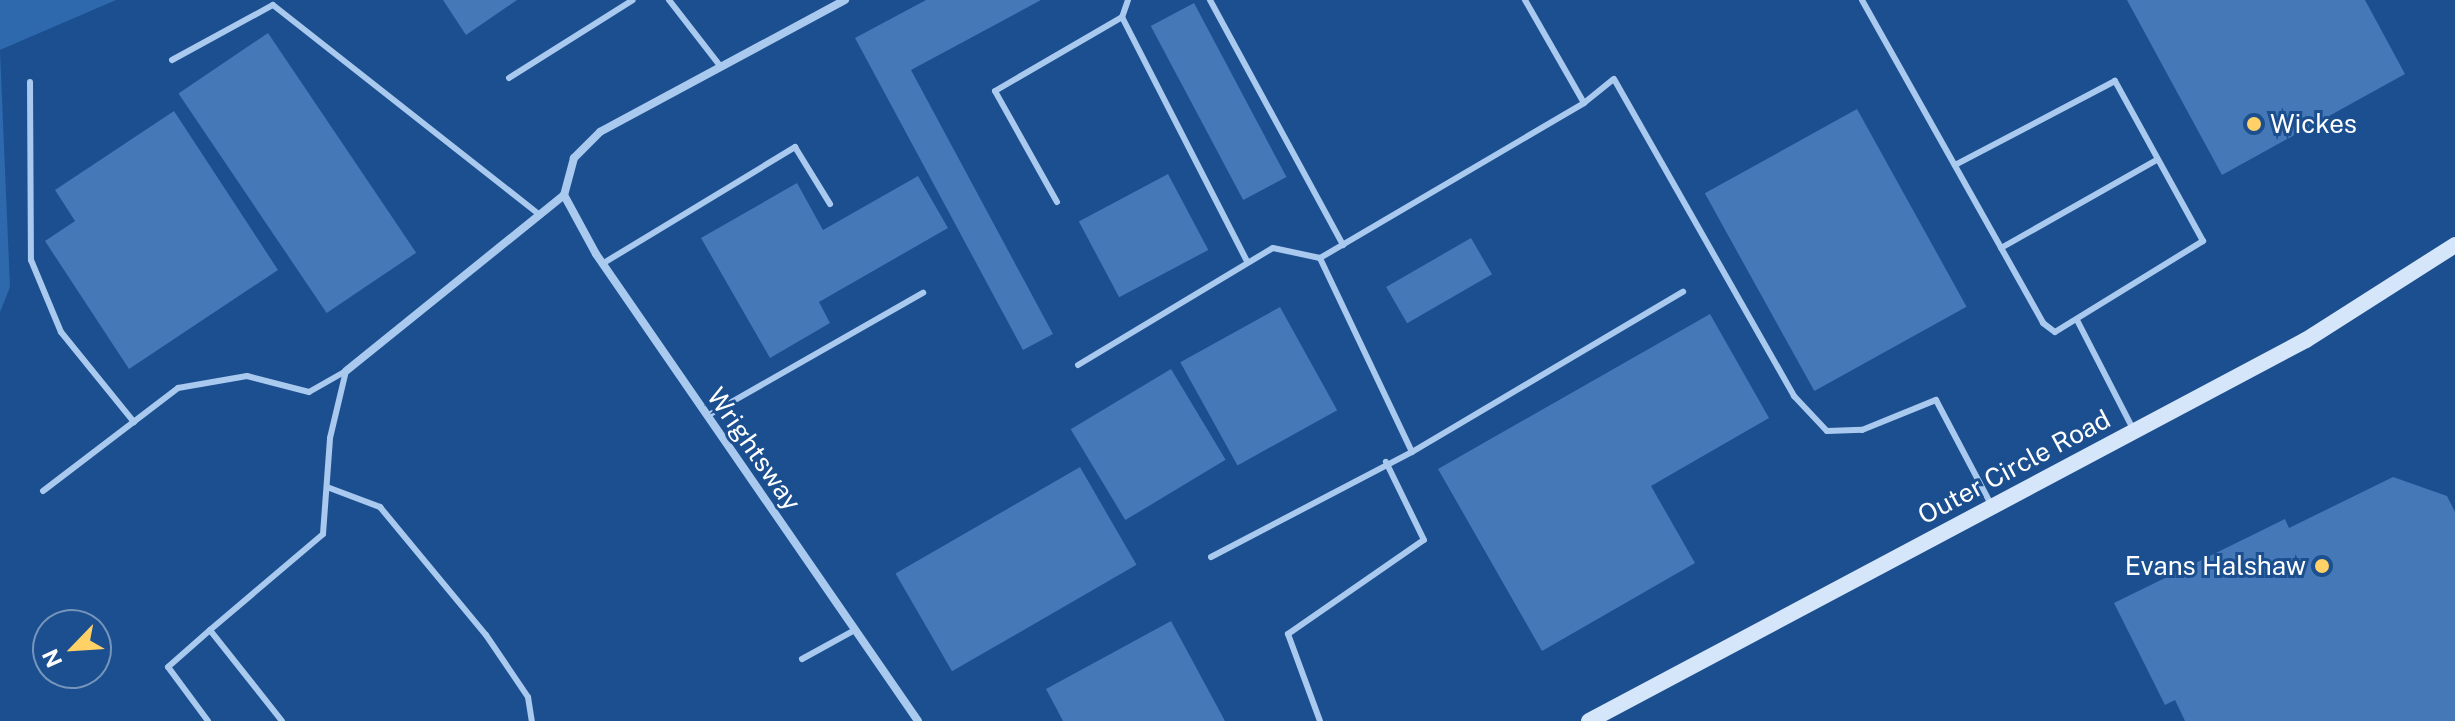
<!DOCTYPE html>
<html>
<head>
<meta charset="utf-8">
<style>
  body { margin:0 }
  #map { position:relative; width:2455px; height:721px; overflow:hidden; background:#1b4f8f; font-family:"Public Sans",sans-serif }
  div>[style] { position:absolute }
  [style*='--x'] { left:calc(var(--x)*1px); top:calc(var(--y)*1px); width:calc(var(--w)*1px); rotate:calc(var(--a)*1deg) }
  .green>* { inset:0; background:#2e69ad }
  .building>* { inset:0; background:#4478b7; transform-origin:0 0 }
  .service>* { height:6px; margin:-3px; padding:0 3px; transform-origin:3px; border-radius:3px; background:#a9c9ee }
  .minor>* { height:8px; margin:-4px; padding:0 4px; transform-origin:4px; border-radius:4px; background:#a9c9ee }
  .secondary>* { height:16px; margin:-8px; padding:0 8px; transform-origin:8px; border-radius:8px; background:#d6e6fa }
  .dots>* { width:22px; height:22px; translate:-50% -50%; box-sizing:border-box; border:4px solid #1b4f8f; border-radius:50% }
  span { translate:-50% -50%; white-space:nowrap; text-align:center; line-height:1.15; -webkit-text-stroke:6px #1b4f8f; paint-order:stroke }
  .poi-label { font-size:26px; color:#fff }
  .left { translate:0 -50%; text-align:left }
  .right { translate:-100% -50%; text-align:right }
  .street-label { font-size:26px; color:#fff }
  .north { position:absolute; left:32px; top:609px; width:80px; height:80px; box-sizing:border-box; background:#1b4f8f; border:2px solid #7695bc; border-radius:50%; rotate:245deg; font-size:22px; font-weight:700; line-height:32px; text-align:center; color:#fff }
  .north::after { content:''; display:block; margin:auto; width:28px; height:36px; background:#ffd166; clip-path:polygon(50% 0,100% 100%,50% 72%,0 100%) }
</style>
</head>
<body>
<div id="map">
  <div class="green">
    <i style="clip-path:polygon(0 0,116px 0,0 50px)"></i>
    <i style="clip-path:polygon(0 51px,10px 287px,0 312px)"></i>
  </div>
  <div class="building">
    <i style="clip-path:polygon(443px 0,517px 0,466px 35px)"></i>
    <i style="clip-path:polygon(926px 0,1041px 0,911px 70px,1053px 334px,1023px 350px,855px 38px)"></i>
    <i style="clip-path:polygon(2127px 0,2365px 0,2405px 74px,2222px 175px)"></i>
    <i style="left:1194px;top:3px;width:197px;height:49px;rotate:62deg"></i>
    <i style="left:268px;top:33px;width:265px;height:108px;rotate:56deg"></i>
    <i style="left:1857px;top:109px;width:226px;height:174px;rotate:61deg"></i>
    <i style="clip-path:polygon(174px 111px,278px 270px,129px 369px,45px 241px,75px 221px,55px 190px)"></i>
    <i style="left:1168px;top:174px;width:86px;height:101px;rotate:62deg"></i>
    <i style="clip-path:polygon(918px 176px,948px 228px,819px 302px,830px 323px,770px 358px,701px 238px,797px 183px,823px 230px)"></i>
    <i style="left:1471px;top:238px;width:42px;height:98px;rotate:60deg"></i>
    <i style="left:1280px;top:307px;width:118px;height:114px;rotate:61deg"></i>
    <i style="clip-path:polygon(1710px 314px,1769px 418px,1651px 486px,1695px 563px,1542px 651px,1438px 469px)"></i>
    <i style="left:1171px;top:369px;width:106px;height:117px;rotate:59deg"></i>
    <i style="left:1080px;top:467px;width:113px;height:213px;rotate:60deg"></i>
    <i style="clip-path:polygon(2393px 477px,2447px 496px,2455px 512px,2455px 721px,2185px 721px,2175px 700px,2165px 705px,2114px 603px,2285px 519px,2289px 528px)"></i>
    <i style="clip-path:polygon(1171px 621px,1225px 721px,1063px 721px,1046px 689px)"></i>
  </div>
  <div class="service">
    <i style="--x:669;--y:0;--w:85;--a:52.2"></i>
    <i style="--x:1128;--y:0;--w:18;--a:109"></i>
    <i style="--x:1122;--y:17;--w:274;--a:62.9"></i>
    <i style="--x:1210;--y:0;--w:279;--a:61.5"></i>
    <i style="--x:1862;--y:0;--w:370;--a:60.7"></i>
    <i style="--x:2043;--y:323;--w:15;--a:37"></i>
    <i style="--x:2055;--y:332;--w:174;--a:-31.6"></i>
    <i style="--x:2203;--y:241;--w:183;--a:-118.8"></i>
    <i style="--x:2115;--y:81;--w:181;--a:152.3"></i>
    <i style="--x:172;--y:60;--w:115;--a:-28.6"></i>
    <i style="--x:273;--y:5;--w:340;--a:38.2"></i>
    <i style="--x:509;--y:78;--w:146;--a:-32.2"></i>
    <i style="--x:30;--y:82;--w:178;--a:89.7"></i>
    <i style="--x:31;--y:260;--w:78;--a:67.4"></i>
    <i style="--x:61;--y:332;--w:116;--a:51"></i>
    <i style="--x:1584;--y:103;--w:38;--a:-39"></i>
    <i style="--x:1614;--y:79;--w:365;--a:60.4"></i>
    <i style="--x:1794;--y:396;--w:48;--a:46.7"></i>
    <i style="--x:1827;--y:431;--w:35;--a:-2"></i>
    <i style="--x:1862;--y:430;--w:80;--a:-22.1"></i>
    <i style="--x:1936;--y:400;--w:120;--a:62.2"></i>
    <i style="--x:1057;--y:202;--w:127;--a:-119.2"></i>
    <i style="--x:995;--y:91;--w:147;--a:-30.2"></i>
    <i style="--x:2001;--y:248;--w:180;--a:-29.5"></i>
    <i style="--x:602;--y:264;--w:226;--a:-31.2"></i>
    <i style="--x:795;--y:147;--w:67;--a:58.4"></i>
    <i style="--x:2077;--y:320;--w:125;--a:62.8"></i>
    <i style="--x:1078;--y:365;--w:227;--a:-31"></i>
    <i style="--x:1273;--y:248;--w:48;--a:12"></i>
    <i style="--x:707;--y:416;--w:249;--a:-29.7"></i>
    <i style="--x:1412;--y:452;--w:215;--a:-115.4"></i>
    <i style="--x:1320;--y:258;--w:306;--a:-30.4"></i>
    <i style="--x:1584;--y:103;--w:119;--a:-119.8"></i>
    <i style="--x:327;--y:487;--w:57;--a:20.7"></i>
    <i style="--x:380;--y:507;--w:166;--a:50.4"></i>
    <i style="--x:486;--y:635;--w:75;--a:55.9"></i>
    <i style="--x:528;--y:697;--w:24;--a:81"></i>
    <i style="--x:43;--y:491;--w:170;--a:-37.3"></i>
    <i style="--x:178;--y:388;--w:70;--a:-9.9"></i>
    <i style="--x:247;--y:376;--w:64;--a:14.5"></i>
    <i style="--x:309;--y:392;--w:43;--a:-29.6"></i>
    <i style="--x:1211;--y:557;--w:227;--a:-27.6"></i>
    <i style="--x:1412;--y:452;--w:315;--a:-30.6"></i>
    <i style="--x:802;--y:659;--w:60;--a:-28.7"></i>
    <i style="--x:208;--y:721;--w:67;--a:-126.5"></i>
    <i style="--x:168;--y:667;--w:56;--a:-41.4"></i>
    <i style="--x:282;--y:721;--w:116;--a:-128.4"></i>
    <i style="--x:210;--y:630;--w:148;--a:-40.3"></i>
    <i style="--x:323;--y:534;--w:96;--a:-85.8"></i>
    <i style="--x:330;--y:438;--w:69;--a:-76.6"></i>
    <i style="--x:1320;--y:721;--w:93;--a:-110.2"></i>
    <i style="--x:1288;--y:634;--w:165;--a:-34.7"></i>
    <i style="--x:1424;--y:540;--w:87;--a:-116"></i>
  </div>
  <div class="minor">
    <i style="--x:845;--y:0;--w:278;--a:151.7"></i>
    <i style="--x:600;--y:132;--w:37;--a:135"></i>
    <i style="--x:574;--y:158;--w:38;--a:105"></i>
    <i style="--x:564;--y:195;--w:67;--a:61.5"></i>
    <i style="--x:596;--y:254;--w:567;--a:55.41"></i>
    <i style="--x:346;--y:371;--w:280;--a:-38.9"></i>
  </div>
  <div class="secondary">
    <i style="--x:1589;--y:721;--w:812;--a:-27.99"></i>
    <i style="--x:2306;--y:340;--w:177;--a:-32.5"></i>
  </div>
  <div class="dots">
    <i style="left:2254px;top:124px;background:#ffd166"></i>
    <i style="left:2322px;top:566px;background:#ffd166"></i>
  </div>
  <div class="poi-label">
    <span class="left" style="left:2270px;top:124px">Wickes</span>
    <span class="right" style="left:2306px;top:566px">Evans Halshaw</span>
  </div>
  <div class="street-label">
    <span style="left:754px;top:449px;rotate:55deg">Wrightsway</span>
    <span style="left:2014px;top:467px;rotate:-28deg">Outer Circle Road</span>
  </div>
  <div class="north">N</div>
</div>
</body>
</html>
